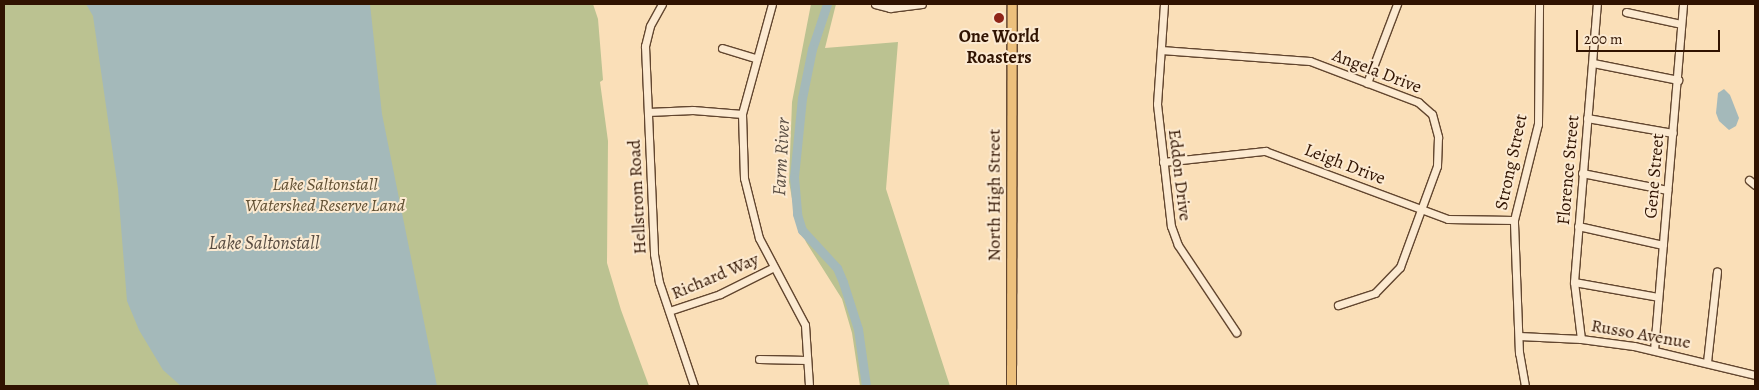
<!DOCTYPE html>
<html>
<head>
<meta charset="utf-8">
<style>
  body { margin:0 }
  #map { position:relative; width:1759px; height:390px; overflow:hidden; background:#fadfb8; font-family:Alegreya,serif }
  div>[style] { position:absolute }
  [style*='--x'] { left:calc(var(--x)*1px); top:calc(var(--y)*1px); width:calc(var(--w)*1px); rotate:calc(var(--a)*1deg) }
  .green>* { inset:0; background:#bbc291 }
  .water>* { inset:0; background:#a4b9ba }
  .river>* { height:9px; margin:-4.5px; padding:0 4.5px; transform-origin:4.5px; border-radius:4.5px; background:#a4b9ba }
  .roads { filter:drop-shadow(1px 0 #62462f) drop-shadow(-1px 0 #62462f) drop-shadow(0 1px #62462f) drop-shadow(0 -1px #62462f) }
  .minor>* { height:7px; margin:-3.5px; padding:0 3.5px; transform-origin:3.5px; border-radius:3.5px; background:#fcead1 }
  .major>* { height:9px; margin:-4.5px; padding:0 4.5px; transform-origin:4.5px; border-radius:4.5px; background:#edc07c }
  .dots>* { width:14px; height:14px; translate:-50% -50%; box-sizing:border-box; border:2px solid #fcead1; border-radius:50% }
  span { translate:-50% -50%; white-space:nowrap; text-align:center; line-height:1.15; -webkit-text-stroke:4px #fcead1; paint-order:stroke }
  .poi-label { font-size:18px; color:#301301; font-weight:700 }
  .street-label { font-size:18px; color:#301301 }
  .park-label { font-size:18px; color:#615033; font-style:italic }
  .water-label { font-size:19px; color:#594d42; font-style:italic }
  .frame { position:absolute; inset:0; border:5px solid #301301; pointer-events:none }
  .scale { position:absolute; left:1576px; top:30px; width:144px; height:22px; box-sizing:border-box; border:2px solid #301301; border-top:0; padding-left:6px; font-size:15px; line-height:18px; white-space:nowrap; color:#301301; -webkit-text-stroke:4px #fcead1; paint-order:stroke }
</style>
</head>
<body>
<div id="map">
  <div class="green">
    <i style="clip-path:polygon(4px 4px,593px 4px,598px 19px,603px 80px,600px 82px,608px 141px,607px 263px,621px 310px,649px 386px,4px 386px)"></i>
    <i style="clip-path:polygon(811px 4px,836px 4px,825px 48px,898px 42px,886px 189px,950px 386px,860px 386px,852px 333px,842px 299px,806px 242px,795px 215px,789px 182px,792px 102px)"></i>
  </div>
  <div class="water">
    <i style="clip-path:polygon(86px 4px,370px 4px,382px 114px,437px 386px,181px 386px,163px 370px,139px 330px,127px 301px,118px 189px,93px 16px)"></i>
    <i style="clip-path:polygon(1724px 89px,1730px 95px,1739px 118px,1736px 126px,1729px 130px,1719px 121px,1716px 113px,1718px 93px)"></i>
  </div>
  <div class="river">
    <i style="--x:827;--y:4;--w:47;--a:108.4"></i>
    <i style="--x:812;--y:49;--w:50;--a:101.5"></i>
    <i style="--x:802;--y:98;--w:79;--a:95.8"></i>
    <i style="--x:794;--y:177;--w:37;--a:85"></i>
    <i style="--x:797;--y:214;--w:17;--a:73"></i>
    <i style="--x:802;--y:230;--w:52;--a:47.4"></i>
    <i style="--x:837;--y:268;--w:15;--a:67"></i>
    <i style="--x:843;--y:282;--w:49;--a:72.3"></i>
    <i style="--x:858;--y:329;--w:58;--a:82"></i>
  </div>
  <div class="roads">
    <div class="minor">
      <i style="--x:662;--y:4;--w:25;--a:119"></i>
      <i style="--x:650;--y:26;--w:21;--a:104"></i>
      <i style="--x:645;--y:46;--w:208;--a:87.5"></i>
      <i style="--x:654;--y:254;--w:28;--a:80"></i>
      <i style="--x:659;--y:282;--w:110;--a:71.4"></i>
      <i style="--x:772;--y:4;--w:114;--a:105.3"></i>
      <i style="--x:742;--y:114;--w:64;--a:88.2"></i>
      <i style="--x:744;--y:178;--w:62;--a:76"></i>
      <i style="--x:759;--y:238;--w:98;--a:62.1"></i>
      <i style="--x:805;--y:325;--w:61;--a:86.2"></i>
      <i style="--x:875;--y:4;--w:16;--a:15"></i>
      <i style="--x:890;--y:8;--w:32;--a:-7"></i>
      <i style="--x:1164;--y:4;--w:100;--a:94"></i>
      <i style="--x:1157;--y:104;--w:123;--a:83.5"></i>
      <i style="--x:1171;--y:226;--w:20;--a:70"></i>
      <i style="--x:1178;--y:245;--w:105;--a:56.3"></i>
      <i style="--x:1626;--y:12;--w:56;--a:12.3"></i>
      <i style="--x:722;--y:48;--w:34;--a:17"></i>
      <i style="--x:1161;--y:50;--w:149;--a:4.2"></i>
      <i style="--x:1310;--y:61;--w:116;--a:20.8"></i>
      <i style="--x:1418;--y:102;--w:18;--a:41"></i>
      <i style="--x:1432;--y:114;--w:24;--a:75"></i>
      <i style="--x:1438;--y:137;--w:29;--a:92"></i>
      <i style="--x:1437;--y:166;--w:108;--a:110.1"></i>
      <i style="--x:1400;--y:267;--w:36;--a:134"></i>
      <i style="--x:1375;--y:293;--w:39;--a:162"></i>
      <i style="--x:1593;--y:63;--w:87;--a:11.3"></i>
      <i style="--x:1367;--y:83;--w:85;--a:-69.2"></i>
      <i style="--x:648;--y:112;--w:45;--a:-2.5"></i>
      <i style="--x:693;--y:110;--w:49;--a:4.7"></i>
      <i style="--x:1587;--y:118;--w:87;--a:9.9"></i>
      <i style="--x:1163;--y:162;--w:103;--a:-6.2"></i>
      <i style="--x:1265;--y:151;--w:195;--a:20.4"></i>
      <i style="--x:1448;--y:219;--w:66;--a:0.9"></i>
      <i style="--x:1582;--y:173;--w:87;--a:11.3"></i>
      <i style="--x:1749;--y:180;--w:8;--a:40"></i>
      <i style="--x:1578;--y:226;--w:87;--a:12.6"></i>
      <i style="--x:1574;--y:282;--w:85;--a:10.1"></i>
      <i style="--x:669;--y:311;--w:54;--a:-18.4"></i>
      <i style="--x:720;--y:294;--w:58;--a:-26.6"></i>
      <i style="--x:1519;--y:336;--w:62;--a:2.8"></i>
      <i style="--x:1581;--y:339;--w:53;--a:7.5"></i>
      <i style="--x:1634;--y:346;--w:124;--a:13.5"></i>
      <i style="--x:1581;--y:339;--w:57;--a:-97"></i>
      <i style="--x:1574;--y:282;--w:279;--a:-85.3"></i>
      <i style="--x:1654;--y:350;--w:347;--a:-85.2"></i>
      <i style="--x:759;--y:359;--w:48;--a:1.2"></i>
      <i style="--x:1707;--y:362;--w:91;--a:-83.7"></i>
      <i style="--x:1525;--y:386;--w:34;--a:-100"></i>
      <i style="--x:1519;--y:353;--w:133;--a:-92.2"></i>
      <i style="--x:1514;--y:220;--w:99;--a:-76"></i>
      <i style="--x:1538;--y:124;--w:120;--a:-89.5"></i>
    </div>
    <div class="major">
      <i style="--x:1011;--y:386;--w:382;--a:-89.9"></i>
    </div>
  </div>
  <div class="dots">
    <i style="left:999px;top:18px;background:#8f2418"></i>
  </div>
  <div class="poi-label">
    <span style="left:999px;top:47px">One World<br>Roasters</span>
  </div>
  <div class="street-label">
    <span style="left:1377px;top:71px;rotate:21deg">Angela Drive</span>
    <span style="left:1511px;top:162px;rotate:-78deg">Strong Street</span>
    <span style="left:1345px;top:164px;rotate:21deg">Leigh Drive</span>
    <span style="left:1568px;top:170px;rotate:-85deg">Florence Street</span>
    <span style="left:1180px;top:175px;rotate:83deg">Eddon Drive</span>
    <span style="left:1654px;top:176px;rotate:-85deg">Gene Street</span>
    <span style="left:994px;top:195px;rotate:-90deg">North High Street</span>
    <span style="left:637px;top:197px;rotate:-93deg">Hellstrom Road</span>
    <span style="left:715px;top:276px;rotate:-23deg">Richard Way</span>
    <span style="left:1641px;top:334px;rotate:10deg">Russo Avenue</span>
  </div>
  <div class="park-label">
    <span style="left:325px;top:195px">Lake Saltonstall<br>Watershed Reserve Land</span>
  </div>
  <div class="water-label">
    <span style="left:782px;top:157px;rotate:-87deg">Farm River</span>
    <span style="left:264px;top:244px">Lake Saltonstall</span>
  </div>
  <div class="frame"></div>
  <div class="scale">200 m</div>
</div>
</body>
</html>
